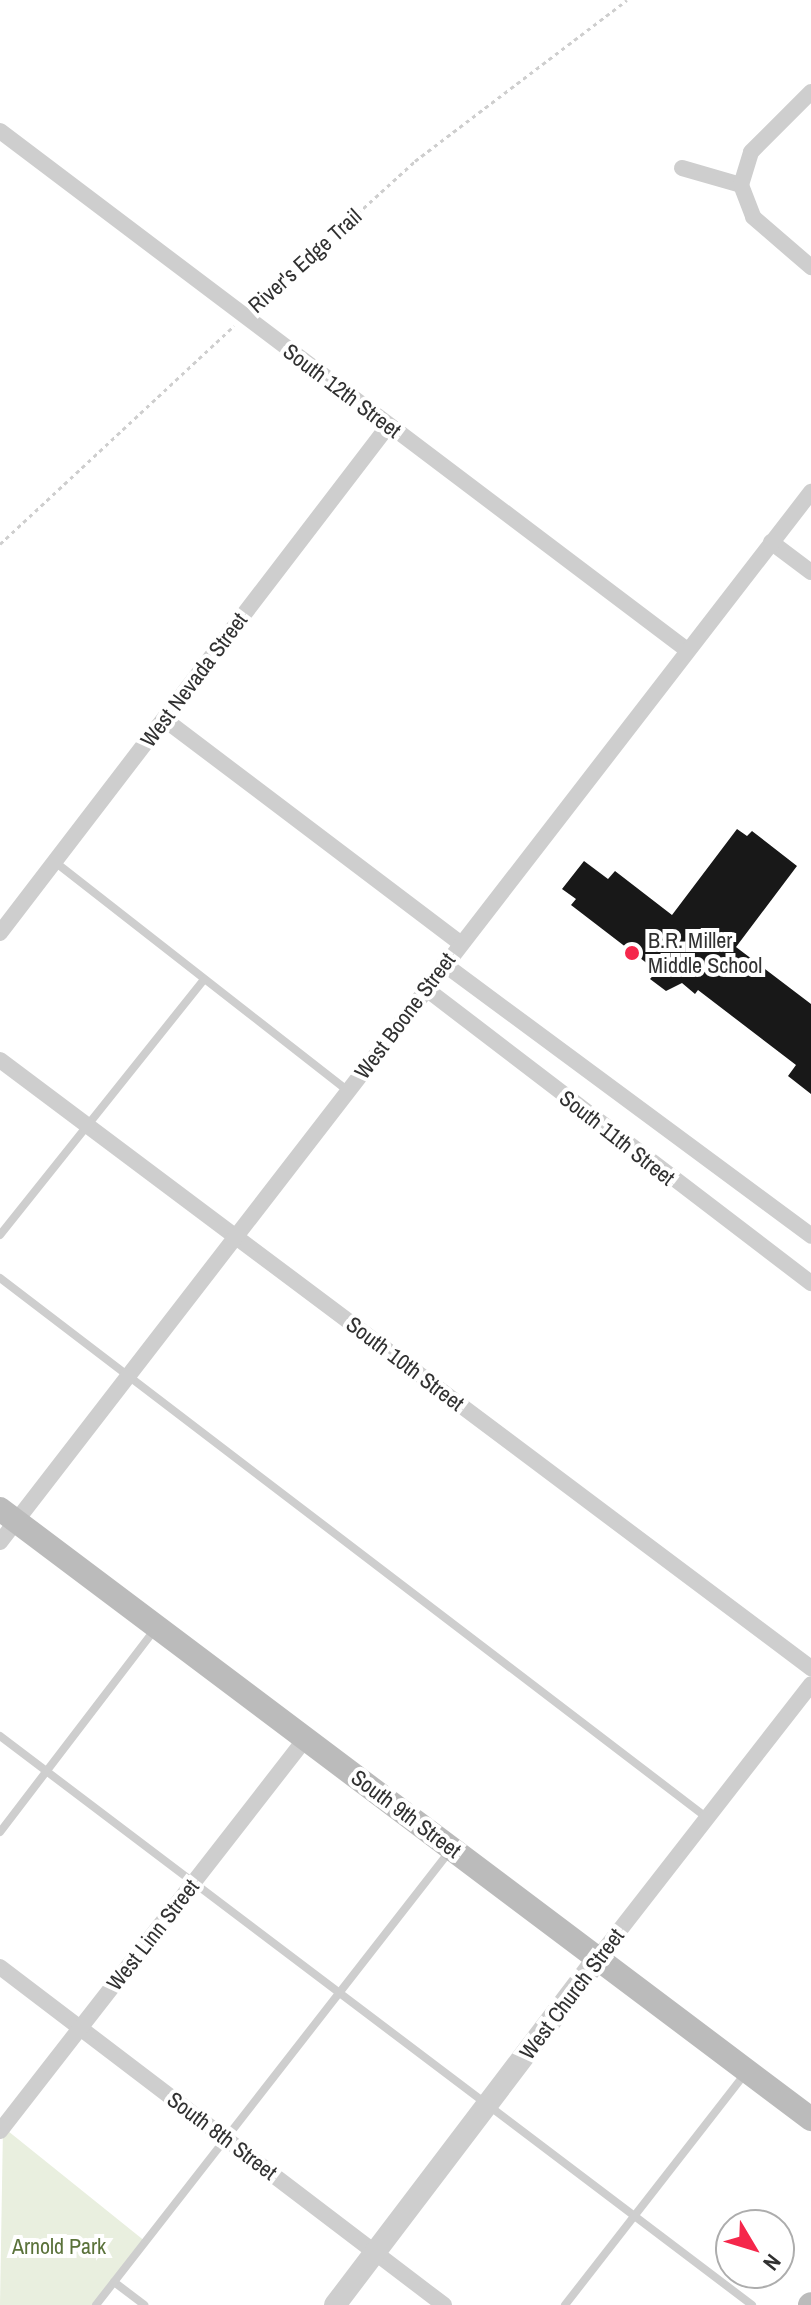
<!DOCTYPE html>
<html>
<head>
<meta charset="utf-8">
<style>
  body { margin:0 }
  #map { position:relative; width:811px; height:2305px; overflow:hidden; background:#fff; font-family:"Archivo Narrow",sans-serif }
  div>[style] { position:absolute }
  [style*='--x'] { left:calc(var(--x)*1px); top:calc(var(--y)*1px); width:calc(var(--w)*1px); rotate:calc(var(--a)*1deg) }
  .green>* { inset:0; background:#e9efdf }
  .building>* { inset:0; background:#181818 }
  .path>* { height:3px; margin-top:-1.5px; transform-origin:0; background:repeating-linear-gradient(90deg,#cecece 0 4px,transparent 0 8px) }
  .service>* { height:8px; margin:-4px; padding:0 4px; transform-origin:4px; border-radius:4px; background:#cecece }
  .minor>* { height:16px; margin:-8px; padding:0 8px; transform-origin:8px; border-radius:8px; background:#cecece }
  .tertiary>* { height:22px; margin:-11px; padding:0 11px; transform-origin:11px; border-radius:11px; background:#cecece }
  .secondary>* { height:24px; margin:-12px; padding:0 12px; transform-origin:12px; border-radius:12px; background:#bbb }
  .dots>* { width:22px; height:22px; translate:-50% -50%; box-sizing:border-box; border:4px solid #fff; border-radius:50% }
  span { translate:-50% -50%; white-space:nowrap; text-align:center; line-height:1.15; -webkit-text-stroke:8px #fff; paint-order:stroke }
  .street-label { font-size:22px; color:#313131 }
  .poi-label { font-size:22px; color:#313131 }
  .left { translate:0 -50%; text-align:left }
  .park-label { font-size:22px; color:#5a723a }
  .north { position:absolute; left:715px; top:2209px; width:80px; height:80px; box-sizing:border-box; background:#fff; border:2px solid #adadad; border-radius:50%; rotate:128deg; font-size:22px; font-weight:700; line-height:32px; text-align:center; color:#313131 }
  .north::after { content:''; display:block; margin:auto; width:28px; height:36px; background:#f5274b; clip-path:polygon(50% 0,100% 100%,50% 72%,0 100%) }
</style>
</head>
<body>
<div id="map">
  <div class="green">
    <i style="clip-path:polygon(3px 2127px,146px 2242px,96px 2305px,0 2305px)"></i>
  </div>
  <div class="building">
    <i style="clip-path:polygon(737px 829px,747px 836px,752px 831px,797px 866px,736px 947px,811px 1004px,811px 1094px,788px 1076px,796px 1065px,698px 990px,695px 994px,682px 983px,666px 991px,650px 979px,657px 971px,571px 905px,576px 899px,562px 889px,584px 861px,608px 879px,615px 871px,672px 915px)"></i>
  </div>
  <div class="path">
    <i style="--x:257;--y:305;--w:214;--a:-42.3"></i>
    <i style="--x:415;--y:161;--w:266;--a:-37.2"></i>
    <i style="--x:0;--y:544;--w:320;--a:-43"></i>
  </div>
  <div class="service">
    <i style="--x:55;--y:862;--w:372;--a:38"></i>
    <i style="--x:0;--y:1235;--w:327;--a:-51.4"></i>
    <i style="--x:0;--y:1278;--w:888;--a:37.36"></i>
    <i style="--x:0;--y:1736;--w:943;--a:37.11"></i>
    <i style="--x:0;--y:1832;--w:255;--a:-52.6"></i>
    <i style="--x:114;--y:2282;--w:38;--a:37"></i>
    <i style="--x:96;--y:2305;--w:574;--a:-52.07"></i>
    <i style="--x:565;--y:2305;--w:291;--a:-52.1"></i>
  </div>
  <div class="minor">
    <i style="--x:0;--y:131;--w:860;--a:37.06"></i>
    <i style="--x:682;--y:168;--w:61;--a:16.1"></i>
    <i style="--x:741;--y:185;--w:34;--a:-73"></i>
    <i style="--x:751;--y:152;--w:85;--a:-45"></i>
    <i style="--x:741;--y:185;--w:34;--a:69"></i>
    <i style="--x:753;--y:217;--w:77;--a:40.8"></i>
    <i style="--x:771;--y:542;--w:50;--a:36.9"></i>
    <i style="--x:164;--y:719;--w:371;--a:37.1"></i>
    <i style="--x:0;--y:933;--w:638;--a:-52.57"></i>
    <i style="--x:444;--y:964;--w:457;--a:36.5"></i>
    <i style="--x:425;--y:988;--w:486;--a:37.4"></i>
    <i style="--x:0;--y:1060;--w:1014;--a:36.86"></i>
    <i style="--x:0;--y:1542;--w:1327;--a:-52.32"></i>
    <i style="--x:598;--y:1958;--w:347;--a:-52.1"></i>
    <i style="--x:0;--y:1967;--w:558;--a:37.28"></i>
    <i style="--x:0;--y:2131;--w:498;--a:-52.1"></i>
  </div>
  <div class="tertiary">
    <i style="--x:335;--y:2305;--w:435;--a:-52.8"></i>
  </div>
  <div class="secondary">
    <i style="--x:0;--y:1509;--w:1015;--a:36.95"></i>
    <i style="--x:810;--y:2305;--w:1;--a:-45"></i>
  </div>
  <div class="dots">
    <i style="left:632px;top:953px;background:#f5274b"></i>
  </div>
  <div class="street-label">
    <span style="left:305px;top:261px;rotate:-42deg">River's Edge Trail</span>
    <span style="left:342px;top:391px;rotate:37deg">South 12th Street</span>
    <span style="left:194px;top:680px;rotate:-53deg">West Nevada Street</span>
    <span style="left:405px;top:1016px;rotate:-53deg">West Boone Street</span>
    <span style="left:617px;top:1138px;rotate:38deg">South 11th Street</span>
    <span style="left:405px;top:1364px;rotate:37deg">South 10th Street</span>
    <span style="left:406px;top:1814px;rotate:37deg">South 9th Street</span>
    <span style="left:153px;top:1935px;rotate:-52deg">West Linn Street</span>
    <span style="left:572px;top:1994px;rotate:-53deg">West Church Street</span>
    <span style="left:222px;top:2136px;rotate:37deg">South 8th Street</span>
  </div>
  <div class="poi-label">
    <span class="left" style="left:648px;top:953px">B.R. Miller<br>Middle School</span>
  </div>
  <div class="park-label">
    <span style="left:59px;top:2247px">Arnold Park</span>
  </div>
  <div class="north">N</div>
</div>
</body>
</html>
